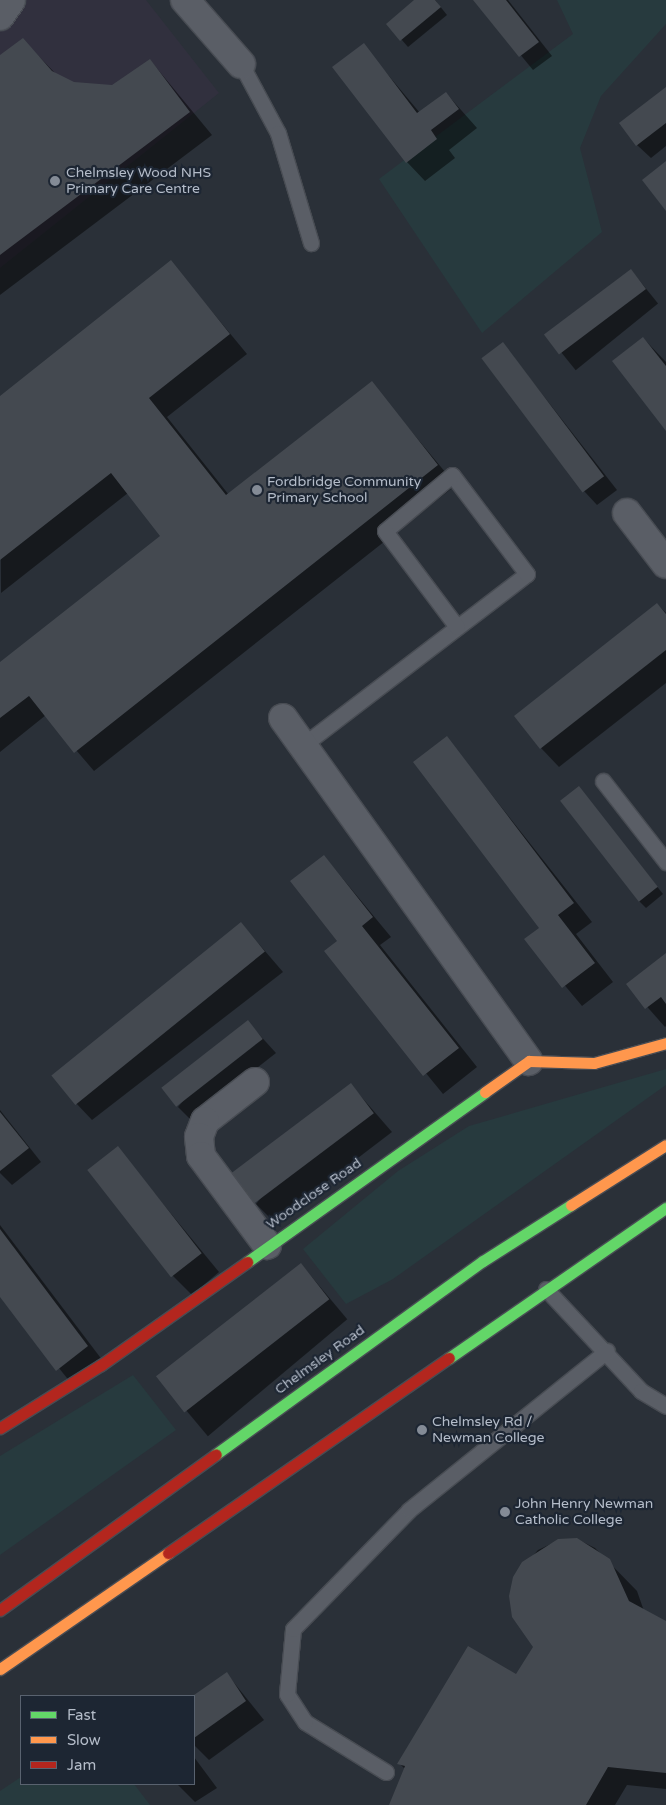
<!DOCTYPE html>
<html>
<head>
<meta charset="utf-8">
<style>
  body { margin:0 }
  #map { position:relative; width:666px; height:1805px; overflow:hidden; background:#2a3038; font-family:"Varela Round",sans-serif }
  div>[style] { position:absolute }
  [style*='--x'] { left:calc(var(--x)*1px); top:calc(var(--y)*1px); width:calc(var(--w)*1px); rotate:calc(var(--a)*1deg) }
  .medical>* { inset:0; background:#31303e }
  .green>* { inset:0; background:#273a3e }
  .shadow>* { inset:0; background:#0007; transform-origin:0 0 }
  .building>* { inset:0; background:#444950; transform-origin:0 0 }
  .roads { filter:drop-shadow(1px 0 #484c53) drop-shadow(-1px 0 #484c53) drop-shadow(0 1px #484c53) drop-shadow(0 -1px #484c53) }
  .lane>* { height:15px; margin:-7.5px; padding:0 7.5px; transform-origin:7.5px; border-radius:7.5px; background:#5a5e66 }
  .street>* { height:28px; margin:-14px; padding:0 14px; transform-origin:14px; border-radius:14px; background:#5a5e66 }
  .fast>* { height:11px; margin:-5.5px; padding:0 5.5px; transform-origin:5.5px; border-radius:5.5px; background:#63d668 }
  .slow>* { height:11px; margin:-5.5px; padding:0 5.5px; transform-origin:5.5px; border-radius:5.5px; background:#ff974d }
  .jam>* { height:11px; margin:-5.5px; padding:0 5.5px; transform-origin:5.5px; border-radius:5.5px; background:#b3261e }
  .dots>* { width:14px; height:14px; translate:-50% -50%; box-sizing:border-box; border:2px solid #1d2633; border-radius:50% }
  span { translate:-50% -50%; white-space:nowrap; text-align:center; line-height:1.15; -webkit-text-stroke:4.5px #1d2633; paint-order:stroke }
  .poi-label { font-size:14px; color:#b4bcc9 }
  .left { translate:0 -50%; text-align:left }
  .street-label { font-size:14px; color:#b4bcc9 }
  .legend { position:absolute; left:20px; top:1695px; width:175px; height:90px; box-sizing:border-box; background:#1d2633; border:1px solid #59626f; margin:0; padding:6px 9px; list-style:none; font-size:15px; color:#b4bcc9 }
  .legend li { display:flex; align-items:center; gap:10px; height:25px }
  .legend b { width:25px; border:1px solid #59626f }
</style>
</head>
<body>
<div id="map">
  <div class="medical">
    <i style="clip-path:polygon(0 0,146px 0,219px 93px,0 268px)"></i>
  </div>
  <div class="green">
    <i style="clip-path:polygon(557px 0,666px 0,666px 24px,601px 96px,580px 148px,602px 232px,482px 333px,379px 179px,573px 34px)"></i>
    <i style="clip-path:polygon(666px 1069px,666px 1085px,393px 1279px,346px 1304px,303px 1249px,398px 1171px,469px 1126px)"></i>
    <i style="clip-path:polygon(133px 1375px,176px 1430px,0 1555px,0 1456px)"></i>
    <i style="clip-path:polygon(21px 1777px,21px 1784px,134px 1784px,150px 1805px,0 1805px,0 1791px)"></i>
  </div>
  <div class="shadow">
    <i style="clip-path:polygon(416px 0,435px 0,447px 15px,408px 47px,388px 24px)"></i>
    <i style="clip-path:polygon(475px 0,508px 0,552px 56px,533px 70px)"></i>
    <i style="clip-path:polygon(23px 40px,56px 74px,74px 83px,113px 86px,150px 60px,212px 135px,0 295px,0 56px)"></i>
    <i style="clip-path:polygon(363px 45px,420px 113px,446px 93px,477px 128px,449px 150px,455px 158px,425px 181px,407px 162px)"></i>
    <i style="clip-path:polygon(666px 89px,666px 146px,651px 158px,637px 145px)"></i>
    <i style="clip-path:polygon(171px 262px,247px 354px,167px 417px,229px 495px,371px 383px,456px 485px,94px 771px,46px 715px,0 752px,0 664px,162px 536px,128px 493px,1px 593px,0 397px)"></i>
    <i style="left:631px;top:270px;width:43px;height:106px;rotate:51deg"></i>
    <i style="clip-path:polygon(643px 338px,666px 362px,666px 429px)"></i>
    <i style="clip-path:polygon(503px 344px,617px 490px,597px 505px,584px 491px)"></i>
    <i style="clip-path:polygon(657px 604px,666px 613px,666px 683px,559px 767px,541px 748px)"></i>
    <i style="clip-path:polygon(447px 738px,592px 922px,576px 934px,613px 982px,582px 1006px,526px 939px,541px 928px)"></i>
    <i style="clip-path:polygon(579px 788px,663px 894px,646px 908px,639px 901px)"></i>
    <i style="clip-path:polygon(324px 856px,391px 937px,380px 945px,477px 1067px,443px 1094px,326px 951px,338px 941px)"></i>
    <i style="clip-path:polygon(241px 923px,283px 972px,92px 1120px,74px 1101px)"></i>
    <i style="clip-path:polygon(666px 954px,666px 1026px,665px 1027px,627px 984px)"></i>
    <i style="clip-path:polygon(248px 1022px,276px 1053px,191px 1120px,178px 1107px)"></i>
    <i style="clip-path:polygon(351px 1085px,392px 1132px,274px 1222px,256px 1204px)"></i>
    <i style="clip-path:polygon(0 1110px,41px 1162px,12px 1185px,0 1173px)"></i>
    <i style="clip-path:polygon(117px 1148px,219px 1272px,192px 1295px,173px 1276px)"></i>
    <i style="clip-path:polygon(0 1225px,106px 1365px,75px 1388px,0 1295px)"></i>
    <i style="left:301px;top:1264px;width:72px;height:182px;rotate:50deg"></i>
    <i style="clip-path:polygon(577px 1539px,595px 1548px,637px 1591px,644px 1611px,666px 1623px,666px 1789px,627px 1785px,615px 1805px,391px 1805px,405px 1769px,399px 1763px,516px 1676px,534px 1647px,514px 1577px,538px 1550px,559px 1540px)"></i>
    <i style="clip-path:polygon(227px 1674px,264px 1720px,209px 1760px,194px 1745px,194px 1697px)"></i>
    <i style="clip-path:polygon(194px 1757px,217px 1788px,195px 1802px,177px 1784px,194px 1784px)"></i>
  </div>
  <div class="building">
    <i style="clip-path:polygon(414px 0,435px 0,441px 7px,400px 41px,386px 24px)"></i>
    <i style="clip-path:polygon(473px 0,506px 0,539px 42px,519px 57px)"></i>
    <i style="clip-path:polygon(23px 38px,52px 71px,74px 82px,112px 85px,150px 59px,190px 112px,0 255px,0 55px)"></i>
    <i style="clip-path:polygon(364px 43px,417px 113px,446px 92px,459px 109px,431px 130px,437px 139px,406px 163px,332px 67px)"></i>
    <i style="clip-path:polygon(666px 87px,666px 123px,636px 146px,619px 123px)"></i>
    <i style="clip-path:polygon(666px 161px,666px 211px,642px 180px)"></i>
    <i style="clip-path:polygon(171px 260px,230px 334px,149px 398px,226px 495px,372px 381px,438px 465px,74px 753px,29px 696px,0 718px,0 662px,160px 536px,111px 473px,0 560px,0 396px)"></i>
    <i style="left:631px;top:269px;width:25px;height:109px;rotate:53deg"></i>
    <i style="clip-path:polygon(643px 337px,666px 366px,666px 431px,612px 361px)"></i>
    <i style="left:503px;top:342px;width:168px;height:27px;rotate:53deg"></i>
    <i style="clip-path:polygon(657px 603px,666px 614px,666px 650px,540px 749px,514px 716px)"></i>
    <i style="clip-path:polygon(447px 736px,574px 903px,558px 915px,595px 963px,562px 988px,524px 939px,539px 928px,413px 762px)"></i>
    <i style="left:579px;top:786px;width:128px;height:24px;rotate:52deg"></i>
    <i style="clip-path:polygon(324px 855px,373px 917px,362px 926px,459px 1048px,423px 1076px,324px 951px,337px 941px,290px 881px)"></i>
    <i style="left:241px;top:922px;width:38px;height:244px;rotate:51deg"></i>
    <i style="clip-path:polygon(666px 953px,666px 1004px,661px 997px,645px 1009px,626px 984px)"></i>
    <i style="left:248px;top:1020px;width:24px;height:110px;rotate:52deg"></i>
    <i style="left:351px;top:1083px;width:38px;height:150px;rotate:53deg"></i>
    <i style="clip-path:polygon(0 1112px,29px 1148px,0 1171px)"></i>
    <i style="left:118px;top:1146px;width:136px;height:39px;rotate:52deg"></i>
    <i style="clip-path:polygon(0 1229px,88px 1346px,56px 1371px,0 1297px)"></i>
    <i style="left:301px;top:1263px;width:46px;height:184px;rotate:52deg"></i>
    <i style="clip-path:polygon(577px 1538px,610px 1559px,629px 1601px,666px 1621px,666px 1773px,608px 1767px,586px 1805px,389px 1805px,405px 1766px,397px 1764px,468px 1646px,516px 1674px,533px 1647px,512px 1617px,509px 1596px,513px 1577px,522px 1562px,558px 1539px)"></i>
    <i style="clip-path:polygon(227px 1672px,246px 1701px,194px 1738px,194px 1695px)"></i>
  </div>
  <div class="roads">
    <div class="lane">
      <i style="--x:241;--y:64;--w:78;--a:61.8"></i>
      <i style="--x:278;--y:133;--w:115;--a:73.3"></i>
      <i style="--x:302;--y:746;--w:283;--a:-37.4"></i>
      <i style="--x:527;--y:574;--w:124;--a:-127.1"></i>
      <i style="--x:452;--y:475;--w:87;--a:140.1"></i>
      <i style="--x:385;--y:531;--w:120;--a:53.1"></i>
      <i style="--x:603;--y:781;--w:103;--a:52.1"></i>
      <i style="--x:546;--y:1289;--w:139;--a:47"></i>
      <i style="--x:641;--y:1391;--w:29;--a:31"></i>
      <i style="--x:386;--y:1772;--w:95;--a:-148.3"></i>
      <i style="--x:305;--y:1722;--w:33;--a:-123"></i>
      <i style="--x:287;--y:1694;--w:65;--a:-84.7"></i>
      <i style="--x:293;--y:1629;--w:166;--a:-45.7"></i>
      <i style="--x:409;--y:1510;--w:254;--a:-38.8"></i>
    </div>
    <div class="street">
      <i style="--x:185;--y:0;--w:85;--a:48.8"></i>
      <i style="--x:0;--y:16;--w:19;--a:-55"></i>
      <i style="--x:627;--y:513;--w:64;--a:52.6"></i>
      <i style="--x:283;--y:718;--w:422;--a:54.4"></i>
      <i style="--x:255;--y:1082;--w:63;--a:142"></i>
      <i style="--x:205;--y:1121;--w:17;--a:111"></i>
      <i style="--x:199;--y:1137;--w:19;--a:84"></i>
      <i style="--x:201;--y:1156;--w:111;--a:53.4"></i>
    </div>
    <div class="fast">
      <i style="--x:247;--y:1262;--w:292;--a:-35.5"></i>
      <i style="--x:449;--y:1358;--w:264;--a:-34.7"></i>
      <i style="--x:216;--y:1454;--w:329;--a:-35.9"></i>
      <i style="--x:483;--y:1261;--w:104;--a:-32.5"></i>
    </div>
    <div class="slow">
      <i style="--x:485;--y:1092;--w:54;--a:-35.2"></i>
      <i style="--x:529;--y:1061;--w:65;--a:1.8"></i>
      <i style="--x:594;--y:1063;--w:75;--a:-15.5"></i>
      <i style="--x:571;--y:1205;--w:112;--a:-32.3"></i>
      <i style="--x:0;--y:1669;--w:204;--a:-34.6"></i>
    </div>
    <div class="jam">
      <i style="--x:0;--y:1428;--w:119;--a:-32"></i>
      <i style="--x:101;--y:1365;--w:179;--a:-35.2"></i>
      <i style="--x:168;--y:1553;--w:342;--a:-34.8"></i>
      <i style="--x:0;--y:1610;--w:266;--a:-35.8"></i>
    </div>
  </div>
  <div class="dots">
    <i style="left:55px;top:181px;background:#848b96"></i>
    <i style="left:257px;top:490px;background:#848b96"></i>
    <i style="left:422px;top:1430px;background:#848b96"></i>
    <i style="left:505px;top:1512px;background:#848b96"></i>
  </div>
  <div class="poi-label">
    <span class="left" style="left:66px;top:181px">Chelmsley Wood NHS<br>Primary Care Centre</span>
    <span class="left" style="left:267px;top:490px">Fordbridge Community<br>Primary School</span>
    <span class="left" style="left:432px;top:1430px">Chelmsley Rd /<br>Newman College</span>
    <span class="left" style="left:515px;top:1512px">John Henry Newman<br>Catholic College</span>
  </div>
  <div class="street-label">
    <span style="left:314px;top:1194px;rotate:-35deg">Woodclose Road</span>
    <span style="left:320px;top:1360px;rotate:-36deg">Chelmsley Road</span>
  </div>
  <ul class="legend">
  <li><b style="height:6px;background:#63d668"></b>Fast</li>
  <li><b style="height:6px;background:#ff974d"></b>Slow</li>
  <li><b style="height:6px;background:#b3261e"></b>Jam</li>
  </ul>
</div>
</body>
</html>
